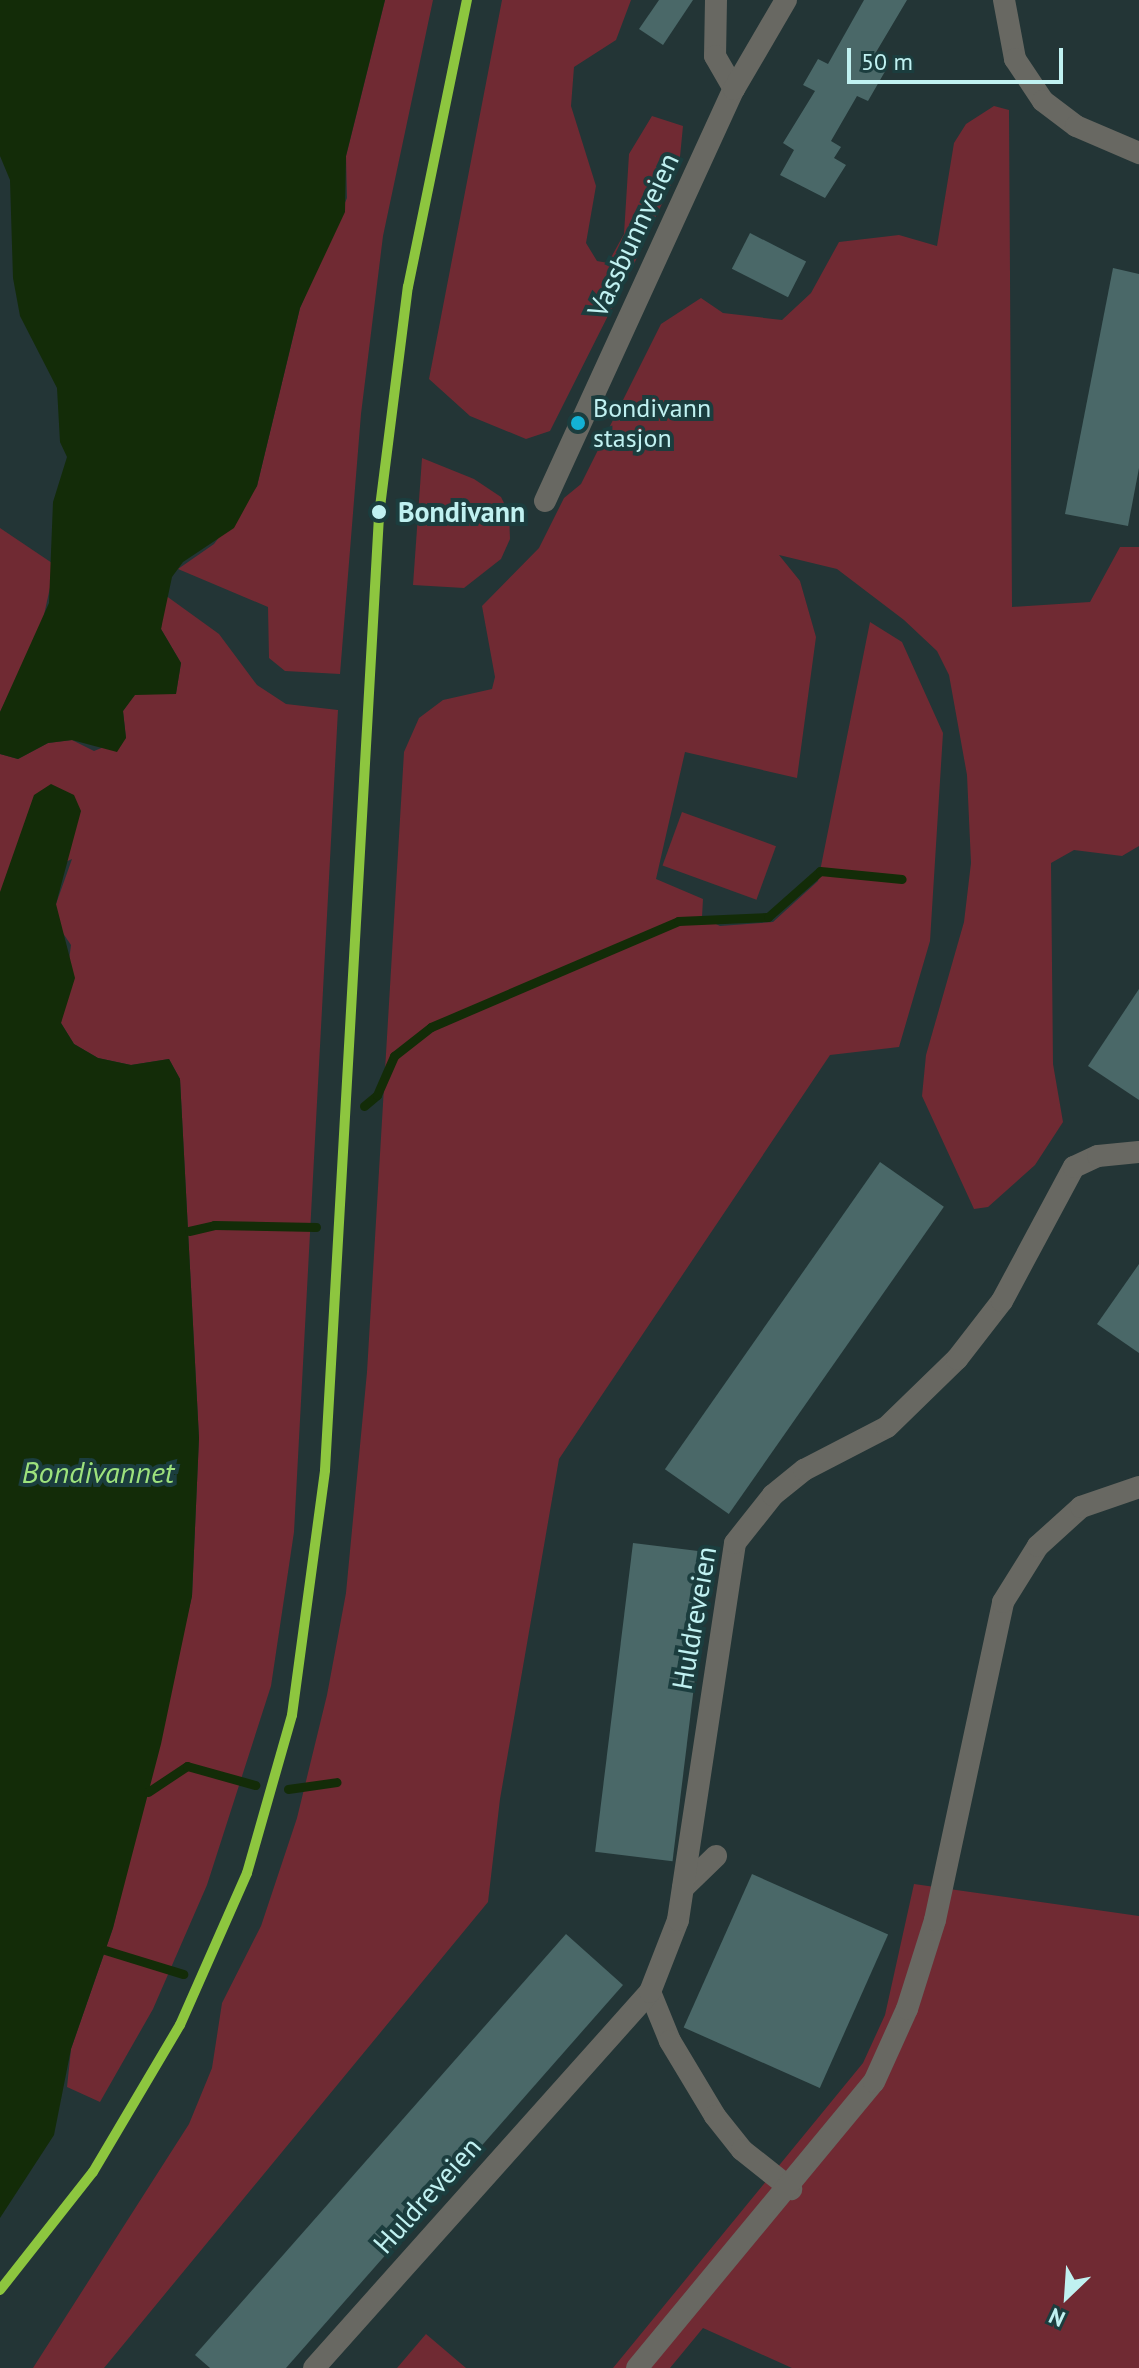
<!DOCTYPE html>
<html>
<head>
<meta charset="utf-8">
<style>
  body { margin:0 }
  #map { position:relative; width:1139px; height:2368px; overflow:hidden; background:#233536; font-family:"PT Sans",sans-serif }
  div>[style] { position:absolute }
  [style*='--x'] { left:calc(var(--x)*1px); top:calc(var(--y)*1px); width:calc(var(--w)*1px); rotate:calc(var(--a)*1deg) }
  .green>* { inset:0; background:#702a33; transform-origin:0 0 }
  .water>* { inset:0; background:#132c08 }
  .stream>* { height:9px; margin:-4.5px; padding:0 4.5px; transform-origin:4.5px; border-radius:4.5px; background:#132c08 }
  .building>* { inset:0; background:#4a6868; transform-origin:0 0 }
  .street>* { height:22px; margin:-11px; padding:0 11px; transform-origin:11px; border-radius:11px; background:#686862 }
  .rail-1>* { height:10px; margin:-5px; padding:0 5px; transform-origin:5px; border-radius:5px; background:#8dc63f }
  .dots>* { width:22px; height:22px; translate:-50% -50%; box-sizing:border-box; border:4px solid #1b3d3e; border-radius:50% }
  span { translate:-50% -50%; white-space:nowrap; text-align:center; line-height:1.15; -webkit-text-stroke:8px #1b3d3e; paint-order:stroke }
  .bus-label { font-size:26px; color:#c0f1f1 }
  .left { translate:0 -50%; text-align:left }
  .street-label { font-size:28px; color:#c0f1f1 }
  .stop-label { font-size:28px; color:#c0f1f1; font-weight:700 }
  .water-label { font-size:30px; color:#9de27d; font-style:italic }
  .north { position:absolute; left:1027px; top:2256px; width:80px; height:80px; -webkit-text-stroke:6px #1b3d3e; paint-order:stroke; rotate:205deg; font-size:22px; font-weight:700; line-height:32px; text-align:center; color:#c0f1f1 }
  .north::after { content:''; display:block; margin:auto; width:28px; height:36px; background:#c0f1f1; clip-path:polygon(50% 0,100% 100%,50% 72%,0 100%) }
  .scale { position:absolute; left:847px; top:48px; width:216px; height:36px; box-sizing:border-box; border:4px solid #c0f1f1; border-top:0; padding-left:10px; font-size:24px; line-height:28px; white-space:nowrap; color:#c0f1f1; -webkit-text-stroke:6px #1b3d3e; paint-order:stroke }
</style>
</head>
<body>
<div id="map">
  <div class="green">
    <i style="clip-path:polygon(385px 0,433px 0,383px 236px,361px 414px,340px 674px,285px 671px,269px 658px,268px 607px,178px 569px,214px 544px,257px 486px,300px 308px,347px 198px,346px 156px)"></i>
    <i style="clip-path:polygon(502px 0,631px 0,616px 40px,574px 67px,571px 106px,596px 186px,586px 243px,597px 261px,608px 263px,624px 234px,629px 154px,652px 116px,683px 126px,679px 167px,634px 264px,550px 431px,526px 439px,470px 416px,429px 379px)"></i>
    <i style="clip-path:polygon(994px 106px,1009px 110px,1012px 607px,1090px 602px,1120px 547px,1139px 547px,1139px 846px,1122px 856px,1074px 850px,1051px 863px,1053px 1064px,1063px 1122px,1035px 1165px,988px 1207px,974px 1209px,922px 1096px,926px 1055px,964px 922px,971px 863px,967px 775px,949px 675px,937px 651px,904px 620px,837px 569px,779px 555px,800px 581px,816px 637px,797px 778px,685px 752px,656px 879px,703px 899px,702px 917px,720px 926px,773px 922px,818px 881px,870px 622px,902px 642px,943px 733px,930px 941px,899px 1047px,830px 1055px,559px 1459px,500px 1799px,488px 1902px,104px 2368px,33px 2368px,189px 2124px,212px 2068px,222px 2003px,261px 1926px,297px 1818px,327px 1695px,346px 1593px,367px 1372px,404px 752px,419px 718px,443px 700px,492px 689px,495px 677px,482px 606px,539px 548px,564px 498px,581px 484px,661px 324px,701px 298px,723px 313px,782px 320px,811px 293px,839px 242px,899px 235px,937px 246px,954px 143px,966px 124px)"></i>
    <i style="clip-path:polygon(422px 458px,474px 479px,501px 497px,509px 513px,510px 539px,501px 559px,464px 588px,413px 585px)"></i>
    <i style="clip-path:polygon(0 528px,55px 565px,40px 633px,0 712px)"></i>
    <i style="clip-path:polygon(165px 595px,219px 634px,257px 685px,286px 704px,338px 710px,294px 1532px,271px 1686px,207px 1885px,153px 2009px,100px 2102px,67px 2087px,71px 2049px,113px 1928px,192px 1596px,199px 1438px,180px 1079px,169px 1059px,131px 1065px,98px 1058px,74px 1044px,61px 1023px,71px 945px,56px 923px,56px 904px,72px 859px,0 892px,0 754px,18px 759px,48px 743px,72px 740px,94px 751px,126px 738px,123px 711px,135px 694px,176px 693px,181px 663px,161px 629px)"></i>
    <i style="left:682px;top:812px;width:100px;height:57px;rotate:20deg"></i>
    <i style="clip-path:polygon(914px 1884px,1139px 1916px,1139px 2368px,792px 2368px,703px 2328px,670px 2368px,613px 2368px,863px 2063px,885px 2015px)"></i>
    <i style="clip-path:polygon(426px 2334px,466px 2368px,397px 2368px)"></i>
  </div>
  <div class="water">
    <i style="clip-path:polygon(0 0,385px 0,346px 156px,345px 212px,300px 308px,257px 486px,234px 528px,183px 562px,172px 577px,161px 629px,181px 663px,176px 694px,135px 695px,123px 711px,126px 738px,117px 752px,72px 740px,48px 743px,18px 759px,0 754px,0 712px,49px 603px,53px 502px,67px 457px,60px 442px,57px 388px,20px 316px,13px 278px,10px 180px,0 156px)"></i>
    <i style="clip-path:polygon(51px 784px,74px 795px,81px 811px,56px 904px,75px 978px,61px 1023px,74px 1044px,98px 1058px,131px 1065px,169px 1059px,180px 1079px,199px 1438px,192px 1596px,161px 1744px,113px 1928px,71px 2049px,54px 2135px,0 2218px,0 892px,34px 795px)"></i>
  </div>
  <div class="stream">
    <i style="--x:364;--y:1106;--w:17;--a:-40"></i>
    <i style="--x:377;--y:1095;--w:43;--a:-66.4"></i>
    <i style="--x:394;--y:1056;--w:47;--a:-38.1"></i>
    <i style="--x:431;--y:1027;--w:269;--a:-23.2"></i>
    <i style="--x:678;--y:921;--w:90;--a:-2.5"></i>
    <i style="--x:768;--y:917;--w:69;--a:-41.5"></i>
    <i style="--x:820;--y:871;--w:82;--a:5.6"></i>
    <i style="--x:189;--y:1231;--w:26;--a:-13"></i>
    <i style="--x:214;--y:1225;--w:102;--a:1.1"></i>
    <i style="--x:288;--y:1789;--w:49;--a:-8.1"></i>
    <i style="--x:148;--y:1792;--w:47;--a:-33.7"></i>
    <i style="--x:187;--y:1766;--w:71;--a:15.6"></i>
    <i style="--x:105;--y:1950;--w:82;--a:17.1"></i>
  </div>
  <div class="building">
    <i style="clip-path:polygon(659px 0,693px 0,663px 45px,639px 29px)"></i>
    <i style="clip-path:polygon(864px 0,907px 0,872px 59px,887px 68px,868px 101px,857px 96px,831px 141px,841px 147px,834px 158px,846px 165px,825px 198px,780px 175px,794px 150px,783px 143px,815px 91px,803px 85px,818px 59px,828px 64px)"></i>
    <i style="left:750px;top:233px;width:63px;height:40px;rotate:27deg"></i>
    <i style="clip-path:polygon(1113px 268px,1139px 274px,1139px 468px,1128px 526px,1065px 514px)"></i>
    <i style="clip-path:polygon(1139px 989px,1139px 1100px,1088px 1066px)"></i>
    <i style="left:880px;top:1162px;width:78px;height:375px;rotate:35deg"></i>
    <i style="clip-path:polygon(1139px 1264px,1139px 1353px,1097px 1324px)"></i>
    <i style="left:633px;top:1543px;width:78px;height:311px;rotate:7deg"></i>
    <i style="left:752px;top:1874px;width:149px;height:168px;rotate:24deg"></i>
    <i style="clip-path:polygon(566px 1934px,623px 1985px,286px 2368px,210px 2368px,195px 2355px)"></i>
  </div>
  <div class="street">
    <i style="--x:716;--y:0;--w:56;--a:91"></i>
    <i style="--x:715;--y:56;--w:38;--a:60"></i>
    <i style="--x:1004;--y:0;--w:60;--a:79.4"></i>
    <i style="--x:1015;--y:59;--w:50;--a:56.3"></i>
    <i style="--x:1043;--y:101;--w:41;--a:37.1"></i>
    <i style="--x:1076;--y:126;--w:69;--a:23.2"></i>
    <i style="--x:545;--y:501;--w:453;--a:-65.4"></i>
    <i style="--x:734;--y:89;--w:103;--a:-59.7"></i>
    <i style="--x:683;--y:1888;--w:46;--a:-44.1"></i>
    <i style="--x:650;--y:1992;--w:53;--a:67.8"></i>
    <i style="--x:670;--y:2041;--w:87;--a:59"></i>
    <i style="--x:715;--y:2116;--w:43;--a:51.5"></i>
    <i style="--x:742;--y:2150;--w:63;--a:38.5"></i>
    <i style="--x:314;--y:2368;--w:504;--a:-48.22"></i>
    <i style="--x:650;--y:1992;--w:77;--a:-68.7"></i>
    <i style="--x:678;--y:1920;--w:381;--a:-81.4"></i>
    <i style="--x:735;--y:1543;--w:61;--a:-51.6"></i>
    <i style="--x:773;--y:1495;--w:40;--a:-39"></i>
    <i style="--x:804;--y:1470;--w:93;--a:-27.4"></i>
    <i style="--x:887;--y:1427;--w:98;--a:-44.2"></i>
    <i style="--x:957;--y:1359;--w:73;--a:-52.2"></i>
    <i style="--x:1002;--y:1301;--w:152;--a:-61.8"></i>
    <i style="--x:1074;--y:1167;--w:26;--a:-25"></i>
    <i style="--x:1098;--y:1156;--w:41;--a:-5.6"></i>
    <i style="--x:637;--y:2368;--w:371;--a:-50.4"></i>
    <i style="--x:874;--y:2082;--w:80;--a:-65.7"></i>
    <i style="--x:907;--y:2009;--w:93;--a:-72.5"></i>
    <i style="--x:935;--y:1920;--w:325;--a:-77.9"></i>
    <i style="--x:1003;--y:1602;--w:66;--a:-58"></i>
    <i style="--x:1038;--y:1546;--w:58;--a:-42.2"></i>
    <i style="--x:1081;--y:1507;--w:61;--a:-19"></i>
  </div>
  <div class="rail-1">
    <i style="--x:0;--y:2290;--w:150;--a:-51.8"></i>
    <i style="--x:93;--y:2172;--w:171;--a:-59.4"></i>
    <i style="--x:180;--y:2025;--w:166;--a:-66.2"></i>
    <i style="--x:247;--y:1873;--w:164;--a:-74.1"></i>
    <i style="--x:292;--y:1715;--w:247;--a:-82.3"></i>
    <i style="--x:325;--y:1470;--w:957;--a:-86.76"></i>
    <i style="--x:379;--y:515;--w:230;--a:-82.8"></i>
    <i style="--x:408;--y:287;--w:293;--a:-78.4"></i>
  </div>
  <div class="dots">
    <i style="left:578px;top:423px;background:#13b2d5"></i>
    <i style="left:379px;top:512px;background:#c0f1f1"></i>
  </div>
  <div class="bus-label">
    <span class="left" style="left:593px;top:423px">Bondivann<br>stasjon</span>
  </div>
  <div class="street-label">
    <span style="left:633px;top:235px;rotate:-65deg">Vassbunnveien</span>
    <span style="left:694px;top:1618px;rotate:-80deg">Huldreveien</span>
    <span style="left:427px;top:2195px;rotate:-48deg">Huldreveien</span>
  </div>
  <div class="stop-label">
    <span class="left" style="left:398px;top:512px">Bondivann</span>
  </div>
  <div class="water-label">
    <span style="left:98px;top:1472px">Bondivannet</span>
  </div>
  <div class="north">N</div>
  <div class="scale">50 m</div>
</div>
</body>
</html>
